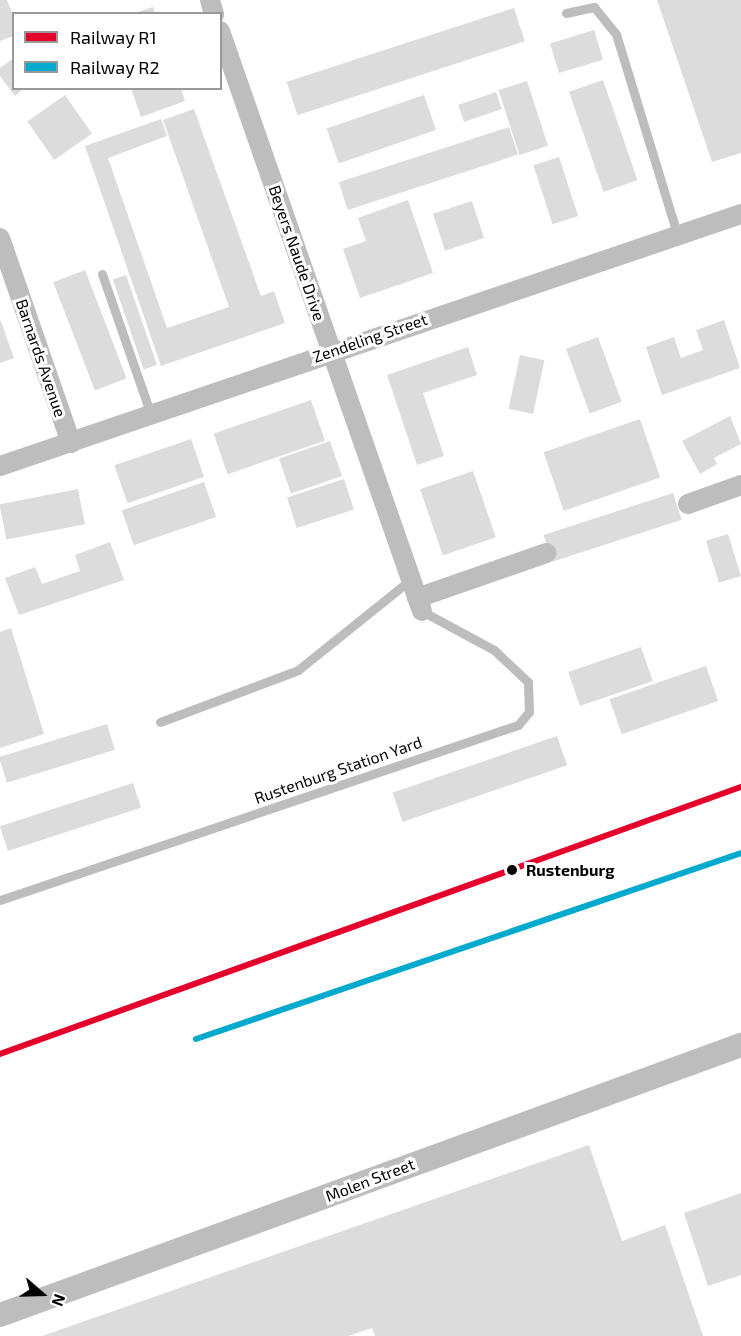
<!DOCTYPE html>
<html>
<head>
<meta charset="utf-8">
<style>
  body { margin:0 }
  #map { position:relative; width:741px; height:1336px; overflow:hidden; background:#fff; font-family:"Exo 2",sans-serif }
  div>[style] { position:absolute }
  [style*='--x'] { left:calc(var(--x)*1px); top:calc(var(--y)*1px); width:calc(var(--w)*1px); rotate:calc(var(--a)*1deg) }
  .building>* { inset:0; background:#dcdcdc; transform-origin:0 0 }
  .service>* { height:9px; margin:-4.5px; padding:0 4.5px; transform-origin:4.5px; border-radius:4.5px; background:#bdbdbd }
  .minor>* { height:20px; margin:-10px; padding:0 10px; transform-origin:10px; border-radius:10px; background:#bdbdbd }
  .tertiary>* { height:24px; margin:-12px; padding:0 12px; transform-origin:12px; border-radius:12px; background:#bdbdbd }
  .rail-1>* { height:6px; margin:-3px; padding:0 3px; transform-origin:3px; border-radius:3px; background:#e4002b }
  .rail-2>* { height:6px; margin:-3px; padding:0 3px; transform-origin:3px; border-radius:3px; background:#00a9ce }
  .dots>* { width:16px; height:16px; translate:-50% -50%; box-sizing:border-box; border:3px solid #fff; border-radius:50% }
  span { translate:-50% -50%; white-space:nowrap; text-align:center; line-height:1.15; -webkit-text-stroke:6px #fff; paint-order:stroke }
  .street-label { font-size:16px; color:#000 }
  .stop-label { font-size:16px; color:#000; font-weight:700 }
  .left { translate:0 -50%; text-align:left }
  .legend { position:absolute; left:12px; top:12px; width:210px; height:78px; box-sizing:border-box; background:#fff; border:2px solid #999; margin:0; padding:8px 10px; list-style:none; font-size:18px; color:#000 }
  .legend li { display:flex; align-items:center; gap:12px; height:30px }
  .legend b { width:30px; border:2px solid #999 }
  .north { position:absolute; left:12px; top:1264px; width:60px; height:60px; -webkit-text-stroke:4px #fff; paint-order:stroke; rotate:110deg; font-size:16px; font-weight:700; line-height:24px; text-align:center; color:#000 }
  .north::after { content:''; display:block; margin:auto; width:21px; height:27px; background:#000; clip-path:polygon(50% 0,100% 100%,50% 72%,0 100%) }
</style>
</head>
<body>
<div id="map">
  <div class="building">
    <i style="clip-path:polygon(0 0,7px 0,14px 18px,14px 36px,0 41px)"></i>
    <i style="clip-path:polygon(657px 0,741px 0,741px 153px,712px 162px)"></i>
    <i style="clip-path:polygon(153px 7px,155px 14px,135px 14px,135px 13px)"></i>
    <i style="left:514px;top:8px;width:35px;height:239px;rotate:72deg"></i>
    <i style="left:594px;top:30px;width:31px;height:46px;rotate:73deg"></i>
    <i style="clip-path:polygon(14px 58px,14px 88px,24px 88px,15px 96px,0 76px,0 68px)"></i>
    <i style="left:603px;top:80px;width:106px;height:36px;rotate:71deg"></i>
    <i style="left:527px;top:81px;width:68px;height:30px;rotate:72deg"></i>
    <i style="clip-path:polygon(131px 88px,181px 88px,185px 101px,141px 117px)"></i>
    <i style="left:496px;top:92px;width:18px;height:40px;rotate:71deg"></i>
    <i style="left:65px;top:95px;width:47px;height:46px;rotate:55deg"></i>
    <i style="left:424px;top:95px;width:37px;height:103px;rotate:71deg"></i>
    <i style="clip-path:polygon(194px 109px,261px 296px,274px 291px,285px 323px,161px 366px,85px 146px,161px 119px,167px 136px,108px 158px,167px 328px,229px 307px,163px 120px)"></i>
    <i style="left:509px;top:127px;width:29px;height:179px;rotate:72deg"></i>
    <i style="left:559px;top:157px;width:62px;height:27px;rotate:72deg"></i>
    <i style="clip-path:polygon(408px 200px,433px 273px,360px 298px,343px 249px,366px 241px,358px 218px)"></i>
    <i style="left:472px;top:201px;width:39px;height:41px;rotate:72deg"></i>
    <i style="left:85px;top:270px;width:116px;height:34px;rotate:69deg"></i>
    <i style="left:126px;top:275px;width:95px;height:14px;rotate:71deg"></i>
    <i style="clip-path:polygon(0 319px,14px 358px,0 363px)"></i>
    <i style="clip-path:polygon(724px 320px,740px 368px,662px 395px,646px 347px,674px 337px,681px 358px,703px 350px,696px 330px)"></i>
    <i style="left:598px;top:337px;width:69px;height:34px;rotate:70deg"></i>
    <i style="clip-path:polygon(468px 347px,477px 375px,423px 393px,444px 456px,417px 465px,387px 375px)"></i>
    <i style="left:520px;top:355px;width:25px;height:55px;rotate:12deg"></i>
    <i style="left:311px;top:400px;width:43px;height:103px;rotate:71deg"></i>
    <i style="clip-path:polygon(730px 416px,741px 444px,714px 458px,717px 464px,700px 474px,682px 441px)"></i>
    <i style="left:640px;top:419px;width:62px;height:102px;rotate:71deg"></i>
    <i style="left:191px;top:439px;width:40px;height:81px;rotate:71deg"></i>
    <i style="left:330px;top:441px;width:37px;height:54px;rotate:71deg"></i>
    <i style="left:473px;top:471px;width:70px;height:56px;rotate:71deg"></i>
    <i style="left:344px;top:479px;width:32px;height:60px;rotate:72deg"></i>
    <i style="left:204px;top:482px;width:37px;height:87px;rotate:71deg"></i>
    <i style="left:78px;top:489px;width:36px;height:80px;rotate:79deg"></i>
    <i style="left:673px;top:493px;width:28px;height:136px;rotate:72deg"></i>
    <i style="left:728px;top:534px;width:44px;height:23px;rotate:73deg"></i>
    <i style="clip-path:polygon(110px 542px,124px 580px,19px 615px,5px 578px,35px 567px,42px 584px,80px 571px,75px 555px)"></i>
    <i style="clip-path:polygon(11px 628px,44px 734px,0 748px,0 632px)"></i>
    <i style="left:641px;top:647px;width:36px;height:77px;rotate:71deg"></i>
    <i style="left:706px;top:666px;width:37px;height:102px;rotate:71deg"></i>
    <i style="left:107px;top:724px;width:27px;height:113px;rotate:73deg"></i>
    <i style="left:557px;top:736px;width:31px;height:174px;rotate:71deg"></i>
    <i style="left:133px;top:783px;width:26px;height:140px;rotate:72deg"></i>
    <i style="clip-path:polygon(589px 1145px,622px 1241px,665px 1225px,703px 1336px,375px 1336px,372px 1328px,348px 1336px,42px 1336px)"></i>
    <i style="clip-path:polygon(741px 1193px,741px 1275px,708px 1286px,684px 1213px)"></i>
  </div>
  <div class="service">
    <i style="--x:566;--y:13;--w:29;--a:-12"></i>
    <i style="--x:594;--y:7;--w:35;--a:51"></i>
    <i style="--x:616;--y:34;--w:209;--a:73"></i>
    <i style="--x:102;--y:274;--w:149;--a:70.8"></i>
    <i style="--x:160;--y:722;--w:147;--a:-20.6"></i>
    <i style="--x:298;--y:670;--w:145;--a:-38.8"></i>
    <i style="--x:0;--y:900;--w:547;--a:-18.67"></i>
    <i style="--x:518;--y:725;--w:17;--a:-50"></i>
    <i style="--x:529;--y:712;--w:30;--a:-92"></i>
    <i style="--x:528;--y:682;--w:47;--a:-136.7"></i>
    <i style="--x:494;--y:650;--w:82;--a:-151.6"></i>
  </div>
  <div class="minor">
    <i style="--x:210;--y:0;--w:15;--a:74"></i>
    <i style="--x:220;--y:31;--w:614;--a:70.8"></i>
    <i style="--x:0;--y:238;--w:217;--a:70.9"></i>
    <i style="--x:0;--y:466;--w:783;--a:-18.78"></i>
    <i style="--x:688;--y:504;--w:56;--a:-19.7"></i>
    <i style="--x:417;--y:598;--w:137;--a:-19.2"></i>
  </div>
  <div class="tertiary">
    <i style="--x:0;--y:1315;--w:789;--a:-20.02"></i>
  </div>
  <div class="rail-1">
    <i style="--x:0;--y:1054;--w:788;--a:-19.82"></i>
  </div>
  <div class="rail-2">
    <i style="--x:196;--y:1039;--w:576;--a:-18.84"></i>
  </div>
  <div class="dots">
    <i style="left:512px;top:870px;background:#000"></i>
  </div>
  <div class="street-label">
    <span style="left:297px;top:253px;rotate:71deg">Beyers Naude Drive</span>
    <span style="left:370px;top:338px;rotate:-19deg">Zendeling Street</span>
    <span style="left:41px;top:358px;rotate:71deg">Barnards Avenue</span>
    <span style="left:338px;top:770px;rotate:-19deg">Rustenburg Station Yard</span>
    <span style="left:370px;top:1180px;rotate:-21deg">Molen Street</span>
  </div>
  <div class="stop-label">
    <span class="left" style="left:526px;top:870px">Rustenburg</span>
  </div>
  <ul class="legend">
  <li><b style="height:8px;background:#e4002b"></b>Railway R1</li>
  <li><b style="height:8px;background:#00a9ce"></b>Railway R2</li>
  </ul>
  <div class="north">N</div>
</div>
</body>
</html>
